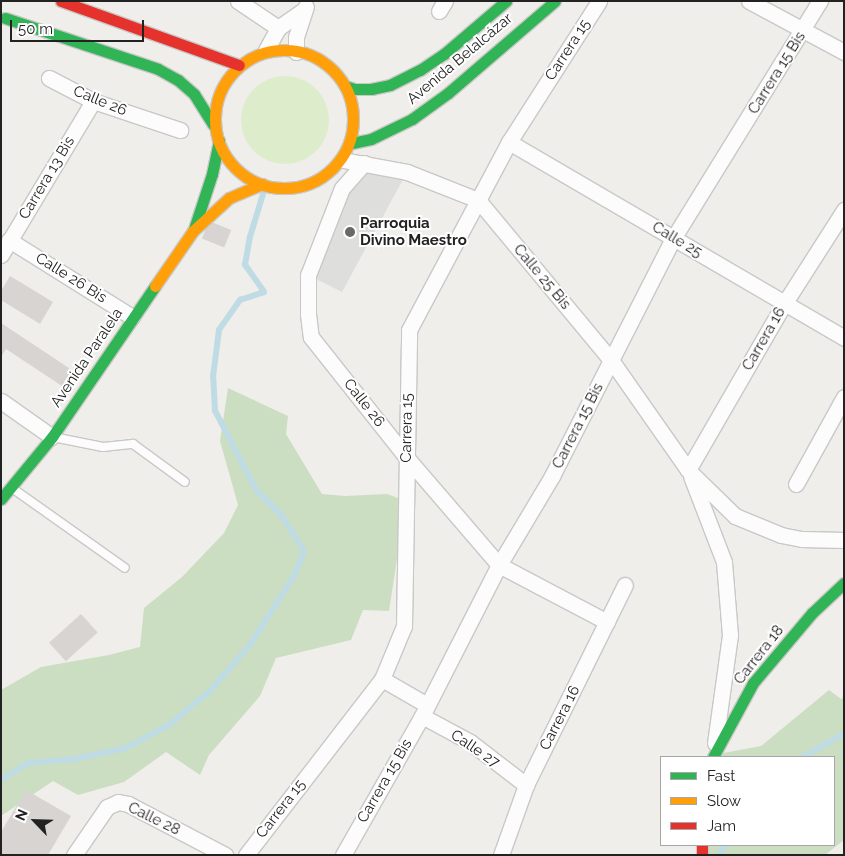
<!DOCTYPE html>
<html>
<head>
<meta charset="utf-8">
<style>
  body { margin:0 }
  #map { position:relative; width:845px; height:856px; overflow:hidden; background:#f0eeeb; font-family:Raleway,sans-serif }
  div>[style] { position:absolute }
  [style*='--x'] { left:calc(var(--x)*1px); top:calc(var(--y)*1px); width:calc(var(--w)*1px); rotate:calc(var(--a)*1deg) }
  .religious>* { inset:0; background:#dededc }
  .grass>* { inset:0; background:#ddeccb }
  .round { border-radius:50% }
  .forest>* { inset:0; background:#cbdec1 }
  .stream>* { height:5.5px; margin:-2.75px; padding:0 2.75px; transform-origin:2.75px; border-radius:2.75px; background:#bfdbe3 }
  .building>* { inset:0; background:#d7d4d2; transform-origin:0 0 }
  .roads { filter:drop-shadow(1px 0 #c9c8c7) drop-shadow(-1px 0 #c9c8c7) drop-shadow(0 1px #c9c8c7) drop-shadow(0 -1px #c9c8c7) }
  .lane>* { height:8px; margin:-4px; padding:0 4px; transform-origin:4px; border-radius:4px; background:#fdfcfc }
  .street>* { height:15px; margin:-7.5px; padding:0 7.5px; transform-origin:7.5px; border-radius:7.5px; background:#fdfcfc }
  .fast>* { height:11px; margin:-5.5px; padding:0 5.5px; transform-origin:5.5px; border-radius:5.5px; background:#30b455 }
  .slow>* { height:11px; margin:-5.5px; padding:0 5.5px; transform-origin:5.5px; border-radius:5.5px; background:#ff9f0a }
  .slow>.ring { margin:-5.5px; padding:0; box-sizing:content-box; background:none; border:11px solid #ff9f0a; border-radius:50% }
  .jam>* { height:11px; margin:-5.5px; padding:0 5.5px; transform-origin:5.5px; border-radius:5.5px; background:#e5322d }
  .dots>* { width:14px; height:14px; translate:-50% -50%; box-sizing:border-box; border:2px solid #fff; border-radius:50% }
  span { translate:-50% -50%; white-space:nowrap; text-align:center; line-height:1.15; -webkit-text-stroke:4px #fff; paint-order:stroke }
  .street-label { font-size:15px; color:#222 }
  .poi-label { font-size:15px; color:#222; font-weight:700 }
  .left { translate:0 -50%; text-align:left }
  .frame { position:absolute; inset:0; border:2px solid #222; pointer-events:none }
  .legend { position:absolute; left:660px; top:756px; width:175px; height:90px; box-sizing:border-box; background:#fff; border:1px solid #a7a7a7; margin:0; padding:6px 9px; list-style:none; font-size:15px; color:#222 }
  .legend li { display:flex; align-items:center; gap:10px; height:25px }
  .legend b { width:25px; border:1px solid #a7a7a7 }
  .north { position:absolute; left:10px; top:796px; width:50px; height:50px; -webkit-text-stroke:4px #fff; paint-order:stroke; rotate:294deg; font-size:14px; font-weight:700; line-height:20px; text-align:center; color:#222 }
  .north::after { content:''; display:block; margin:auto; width:18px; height:22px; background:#222; clip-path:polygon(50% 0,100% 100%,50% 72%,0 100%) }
  .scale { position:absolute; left:10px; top:20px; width:134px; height:22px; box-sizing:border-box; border:2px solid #222; border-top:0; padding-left:6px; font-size:15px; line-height:18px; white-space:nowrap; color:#222; -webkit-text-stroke:4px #fff; paint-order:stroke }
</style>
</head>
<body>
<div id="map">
  <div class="religious">
    <i style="clip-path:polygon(364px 163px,407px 172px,342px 292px,308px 275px,342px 188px)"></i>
  </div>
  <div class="grass">
    <i class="round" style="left:241px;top:76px;width:88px;height:88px"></i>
  </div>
  <div class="forest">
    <i style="clip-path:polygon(228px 388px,288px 416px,286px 434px,322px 494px,345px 496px,387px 494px,406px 501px,389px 611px,363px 610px,351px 640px,276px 658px,260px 696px,209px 755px,200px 775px,166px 752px,124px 782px,78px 795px,53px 781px,1px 816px,1px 690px,41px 667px,109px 655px,140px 647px,144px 608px,182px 577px,224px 533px,238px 505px,220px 441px)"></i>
    <i style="clip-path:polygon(829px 690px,841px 699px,844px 697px,844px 840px,825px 855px,702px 855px,702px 845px,834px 845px,834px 757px,713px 757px,713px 755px,761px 746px)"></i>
  </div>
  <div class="stream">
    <i style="--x:803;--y:757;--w:47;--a:-29.3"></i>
    <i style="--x:1;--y:780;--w:32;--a:-32"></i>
    <i style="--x:28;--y:763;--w:46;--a:-5"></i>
    <i style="--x:74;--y:759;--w:53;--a:-11.9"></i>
    <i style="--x:126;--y:748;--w:49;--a:-28.1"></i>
    <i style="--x:169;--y:725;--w:52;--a:-39.5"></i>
    <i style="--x:209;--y:692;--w:62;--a:-48.9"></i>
    <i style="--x:250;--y:645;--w:82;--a:-57.5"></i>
    <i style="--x:294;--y:576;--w:27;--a:-68"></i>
    <i style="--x:304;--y:551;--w:43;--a:-122.6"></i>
    <i style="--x:281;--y:515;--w:35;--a:-135"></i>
    <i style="--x:256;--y:490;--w:89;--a:-117.4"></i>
    <i style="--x:215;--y:411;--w:34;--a:-93"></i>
    <i style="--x:213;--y:377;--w:47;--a:-82.7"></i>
    <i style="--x:219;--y:330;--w:37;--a:-55"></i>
    <i style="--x:240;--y:300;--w:25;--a:-18"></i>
    <i style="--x:264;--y:292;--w:33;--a:-125"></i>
    <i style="--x:245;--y:265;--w:28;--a:-80"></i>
    <i style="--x:250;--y:237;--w:48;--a:-73.1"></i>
    <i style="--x:720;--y:852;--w:9;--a:-54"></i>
  </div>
  <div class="building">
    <i style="left:209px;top:221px;width:24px;height:19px;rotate:22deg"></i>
    <i style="clip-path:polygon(10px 276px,53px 302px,40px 324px,1px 300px,1px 291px)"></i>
    <i style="clip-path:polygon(1px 323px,72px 370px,62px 386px,6px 349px,1px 357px)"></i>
    <i style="left:81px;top:614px;width:25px;height:43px;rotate:48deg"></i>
    <i style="clip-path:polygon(26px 790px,71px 816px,48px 855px,1px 855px,1px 832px)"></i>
  </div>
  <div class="roads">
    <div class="lane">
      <i style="--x:53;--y:437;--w:51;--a:11.3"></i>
      <i style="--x:103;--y:447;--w:30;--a:-6"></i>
      <i style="--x:133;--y:444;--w:64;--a:36.2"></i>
      <i style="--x:12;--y:488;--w:138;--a:35.3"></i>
    </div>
    <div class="street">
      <i style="--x:238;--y:1;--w:48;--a:34"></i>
      <i style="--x:749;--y:1;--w:108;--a:28.2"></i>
      <i style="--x:439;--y:11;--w:12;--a:-59"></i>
      <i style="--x:266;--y:50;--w:25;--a:-61"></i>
      <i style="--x:278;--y:28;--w:32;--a:-35"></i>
      <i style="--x:296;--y:52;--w:15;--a:-90"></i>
      <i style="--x:296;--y:37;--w:32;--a:-72"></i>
      <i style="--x:49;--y:78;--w:50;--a:27.6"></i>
      <i style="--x:93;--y:101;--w:92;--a:18.4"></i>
      <i style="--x:509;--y:142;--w:388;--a:30.3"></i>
      <i style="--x:343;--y:160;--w:65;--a:10.6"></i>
      <i style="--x:407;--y:172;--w:76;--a:21.5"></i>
      <i style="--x:478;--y:200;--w:208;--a:50.3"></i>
      <i style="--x:611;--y:360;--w:134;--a:55"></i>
      <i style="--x:688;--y:470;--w:66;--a:44.4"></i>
      <i style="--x:735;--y:516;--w:50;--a:22.4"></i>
      <i style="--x:781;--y:535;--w:21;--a:11"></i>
      <i style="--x:802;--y:539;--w:42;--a:1.4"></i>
      <i style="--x:364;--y:163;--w:33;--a:131"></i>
      <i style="--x:342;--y:188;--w:93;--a:111.3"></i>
      <i style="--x:308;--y:275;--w:39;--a:90"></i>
      <i style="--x:308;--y:314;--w:23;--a:83"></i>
      <i style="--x:311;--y:337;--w:154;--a:51.6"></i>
      <i style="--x:407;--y:458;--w:141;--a:49.3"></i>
      <i style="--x:499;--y:565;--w:122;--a:27.8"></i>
      <i style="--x:9;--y:240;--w:145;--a:32"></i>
      <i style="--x:1;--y:255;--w:179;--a:-59.1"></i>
      <i style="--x:1;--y:401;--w:62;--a:35.2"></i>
      <i style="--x:688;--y:470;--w:192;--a:-60"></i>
      <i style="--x:784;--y:304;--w:112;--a:-57.4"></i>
      <i style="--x:691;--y:476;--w:92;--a:69"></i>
      <i style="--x:724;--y:562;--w:73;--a:85.3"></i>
      <i style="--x:730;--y:635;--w:109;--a:97.9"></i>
      <i style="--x:796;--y:484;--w:99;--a:-61.1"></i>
      <i style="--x:382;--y:679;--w:52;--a:30"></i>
      <i style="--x:422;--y:716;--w:55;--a:28.4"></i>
      <i style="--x:470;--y:742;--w:71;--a:37.5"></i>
      <i style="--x:74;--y:855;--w:58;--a:-55.5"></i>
      <i style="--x:107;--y:807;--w:12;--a:-24"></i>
      <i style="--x:118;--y:802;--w:10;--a:11"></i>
      <i style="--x:128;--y:804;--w:110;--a:27.7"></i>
      <i style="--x:246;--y:855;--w:222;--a:-52.3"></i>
      <i style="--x:382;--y:679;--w:57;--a:-67.5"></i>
      <i style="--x:404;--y:626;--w:296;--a:-89"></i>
      <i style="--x:409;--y:330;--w:213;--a:-62"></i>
      <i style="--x:509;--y:142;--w:167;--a:-57.4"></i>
      <i style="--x:343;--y:855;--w:160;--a:-60.4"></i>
      <i style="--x:422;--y:716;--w:169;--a:-63"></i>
      <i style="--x:499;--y:565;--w:104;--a:-59.2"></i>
      <i style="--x:552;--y:476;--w:268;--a:-63"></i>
      <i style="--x:674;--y:237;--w:278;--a:-58.3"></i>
      <i style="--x:501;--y:855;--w:74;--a:-70.3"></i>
      <i style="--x:526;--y:785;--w:223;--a:-63.7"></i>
    </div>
    <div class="fast">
      <i style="--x:5;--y:18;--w:161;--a:18.4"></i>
      <i style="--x:158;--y:69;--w:23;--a:29"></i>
      <i style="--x:178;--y:80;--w:21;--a:41"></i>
      <i style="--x:194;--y:94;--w:36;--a:58"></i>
      <i style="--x:345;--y:86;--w:9;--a:18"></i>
      <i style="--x:354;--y:89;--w:17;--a:0"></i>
      <i style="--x:371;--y:89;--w:19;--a:-12"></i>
      <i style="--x:390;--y:85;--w:34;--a:-27"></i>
      <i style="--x:420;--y:70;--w:29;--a:-34"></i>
      <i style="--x:444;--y:54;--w:82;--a:-40.5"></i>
      <i style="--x:352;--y:143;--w:19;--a:-12"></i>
      <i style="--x:371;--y:139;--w:46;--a:-26"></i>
      <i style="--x:412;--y:119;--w:44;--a:-35.8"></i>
      <i style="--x:448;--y:93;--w:141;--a:-40.7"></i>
      <i style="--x:194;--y:229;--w:58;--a:-71.9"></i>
      <i style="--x:212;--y:174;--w:34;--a:-78"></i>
      <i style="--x:1;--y:499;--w:80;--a:-50.6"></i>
      <i style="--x:52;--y:437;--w:183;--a:-55.7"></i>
      <i style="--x:713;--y:757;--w:84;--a:-61.6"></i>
      <i style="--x:753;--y:683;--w:92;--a:-49.9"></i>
      <i style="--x:812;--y:613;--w:44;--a:-43.2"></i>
    </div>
    <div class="slow">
      <i class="ring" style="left:215px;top:50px;width:127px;height:127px"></i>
      <i style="--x:155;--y:286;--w:67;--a:-55.4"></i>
      <i style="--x:193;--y:231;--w:49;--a:-42.5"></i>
      <i style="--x:229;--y:198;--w:36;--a:-23"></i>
    </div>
    <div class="jam">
      <i style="--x:61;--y:1;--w:189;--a:19.8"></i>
      <i style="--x:702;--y:845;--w:10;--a:90"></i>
    </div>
  </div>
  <div class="dots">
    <i style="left:350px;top:232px;background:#6a6968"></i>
  </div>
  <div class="street-label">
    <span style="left:568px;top:50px;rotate:-57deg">Carrera 15</span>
    <span style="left:460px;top:59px;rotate:-40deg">Avenida Belalcázar</span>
    <span style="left:777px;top:73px;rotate:-58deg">Carrera 15 Bis</span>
    <span style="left:100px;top:101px;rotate:22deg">Calle 26</span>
    <span style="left:47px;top:178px;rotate:-59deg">Carrera 13 Bis</span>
    <span style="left:677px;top:240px;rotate:31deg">Calle 25</span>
    <span style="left:542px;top:277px;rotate:50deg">Calle 25 Bis</span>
    <span style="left:71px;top:278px;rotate:32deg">Calle 26 Bis</span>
    <span style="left:764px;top:339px;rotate:-60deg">Carrera 16</span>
    <span style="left:87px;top:358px;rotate:-56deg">Avenida Paralela</span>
    <span style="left:364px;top:403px;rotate:52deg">Calle 26</span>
    <span style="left:578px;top:426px;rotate:-63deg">Carrera 15 Bis</span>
    <span style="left:407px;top:428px;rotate:-89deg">Carrera 15</span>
    <span style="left:759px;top:655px;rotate:-52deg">Carrera 18</span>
    <span style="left:560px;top:718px;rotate:-63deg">Carrera 16</span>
    <span style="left:475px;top:749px;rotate:34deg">Calle 27</span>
    <span style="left:385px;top:781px;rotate:-60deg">Carrera 15 Bis</span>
    <span style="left:281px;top:809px;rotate:-52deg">Carrera 15</span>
    <span style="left:154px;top:819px;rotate:26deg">Calle 28</span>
  </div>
  <div class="poi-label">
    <span class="left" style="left:360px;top:232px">Parroquia<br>Divino Maestro</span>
  </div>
  <div class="frame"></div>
  <ul class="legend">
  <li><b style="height:6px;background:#30b455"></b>Fast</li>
  <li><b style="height:6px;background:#ff9f0a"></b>Slow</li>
  <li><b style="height:6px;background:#e5322d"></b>Jam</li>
  </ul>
  <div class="north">N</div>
  <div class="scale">50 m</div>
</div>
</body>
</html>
